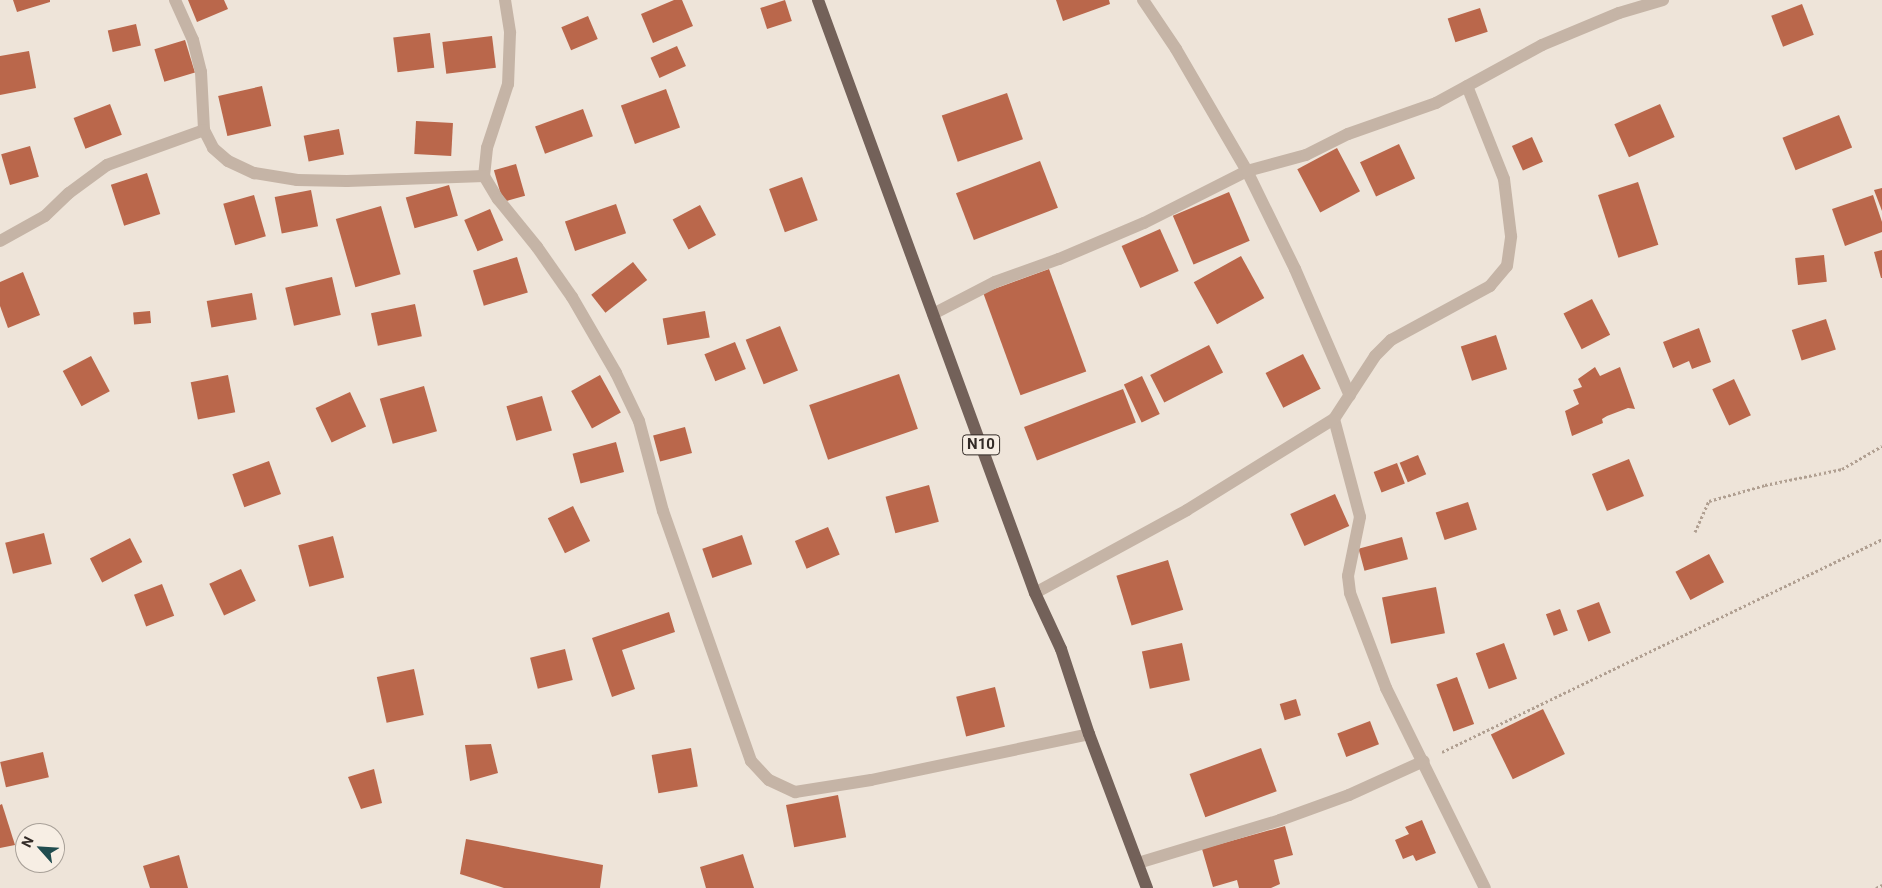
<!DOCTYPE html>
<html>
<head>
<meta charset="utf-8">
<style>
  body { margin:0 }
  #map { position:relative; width:1882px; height:888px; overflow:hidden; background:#eee4d9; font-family:Roboto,sans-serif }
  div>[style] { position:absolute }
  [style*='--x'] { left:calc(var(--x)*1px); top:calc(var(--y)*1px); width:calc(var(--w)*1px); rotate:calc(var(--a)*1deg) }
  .building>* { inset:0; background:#ba674b; transform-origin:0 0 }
  .path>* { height:3px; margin-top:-1.5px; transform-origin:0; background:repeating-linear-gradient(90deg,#b09f91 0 2.5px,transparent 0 5px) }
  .street>* { height:12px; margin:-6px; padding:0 6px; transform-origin:6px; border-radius:6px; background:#c5b4a6 }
  .primary>* { height:12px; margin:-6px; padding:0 6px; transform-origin:6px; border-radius:6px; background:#736159 }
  span { translate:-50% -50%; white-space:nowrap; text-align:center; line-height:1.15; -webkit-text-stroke:5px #f7eee4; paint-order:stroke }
  .shield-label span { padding:1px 4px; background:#f7eee4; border:1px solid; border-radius:4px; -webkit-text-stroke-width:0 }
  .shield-label { font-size:15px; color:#322a26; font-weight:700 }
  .north { position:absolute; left:15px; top:823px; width:50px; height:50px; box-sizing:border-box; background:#f7eee4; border:1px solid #a8a098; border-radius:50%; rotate:296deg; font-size:14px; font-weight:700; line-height:20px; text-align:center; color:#322a26 }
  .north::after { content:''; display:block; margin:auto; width:18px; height:22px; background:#204c4f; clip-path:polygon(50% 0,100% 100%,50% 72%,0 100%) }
</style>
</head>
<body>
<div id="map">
  <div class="building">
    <i style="clip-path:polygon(13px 0,50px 0,50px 2px,17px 12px)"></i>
    <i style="clip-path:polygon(188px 0,224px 0,228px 9px,197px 22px)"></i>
    <i style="clip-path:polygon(674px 0,682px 0,693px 26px,653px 43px,641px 14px)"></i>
    <i style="left:785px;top:0;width:22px;height:26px;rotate:72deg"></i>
    <i style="clip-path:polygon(1056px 0,1109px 0,1110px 4px,1063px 21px)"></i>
    <i style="left:1802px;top:4px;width:33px;height:33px;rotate:69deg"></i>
    <i style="left:1480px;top:8px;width:25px;height:34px;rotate:72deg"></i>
    <i style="left:588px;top:16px;width:25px;height:29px;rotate:67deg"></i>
    <i style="left:136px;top:24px;width:22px;height:29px;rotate:77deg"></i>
    <i style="left:430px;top:33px;width:35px;height:37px;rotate:83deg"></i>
    <i style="left:492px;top:36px;width:32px;height:50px;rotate:83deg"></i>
    <i style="left:185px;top:40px;width:34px;height:32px;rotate:73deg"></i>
    <i style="left:677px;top:46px;width:22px;height:29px;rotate:66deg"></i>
    <i style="clip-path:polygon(29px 51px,36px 88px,0 95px,0 56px)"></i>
    <i style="left:262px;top:86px;width:41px;height:45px;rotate:77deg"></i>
    <i style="left:666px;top:89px;width:41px;height:48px;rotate:70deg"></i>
    <i style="left:1007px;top:93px;width:49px;height:69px;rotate:71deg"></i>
    <i style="left:110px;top:104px;width:33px;height:39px;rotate:69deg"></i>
    <i style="left:1660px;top:104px;width:36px;height:50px;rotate:66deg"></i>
    <i style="left:583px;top:109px;width:29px;height:51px;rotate:70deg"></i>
    <i style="left:1839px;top:115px;width:35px;height:61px;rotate:68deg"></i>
    <i style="left:416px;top:121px;width:37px;height:33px;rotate:3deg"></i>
    <i style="left:339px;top:129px;width:26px;height:36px;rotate:79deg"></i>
    <i style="left:1532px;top:137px;width:27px;height:22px;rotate:66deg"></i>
    <i style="left:1399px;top:144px;width:38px;height:43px;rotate:65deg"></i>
    <i style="left:30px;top:146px;width:32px;height:30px;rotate:74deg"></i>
    <i style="left:1337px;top:148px;width:49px;height:45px;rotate:62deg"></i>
    <i style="left:1040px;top:161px;width:50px;height:90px;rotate:69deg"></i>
    <i style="left:516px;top:164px;width:33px;height:23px;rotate:74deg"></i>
    <i style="left:147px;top:173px;width:43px;height:38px;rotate:72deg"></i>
    <i style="left:802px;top:177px;width:46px;height:35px;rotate:70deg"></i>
    <i style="left:1638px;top:182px;width:66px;height:42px;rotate:72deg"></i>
    <i style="left:449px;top:185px;width:32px;height:45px;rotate:74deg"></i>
    <i style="clip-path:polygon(1882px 188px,1882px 211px,1874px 190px)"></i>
    <i style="left:311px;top:190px;width:37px;height:37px;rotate:79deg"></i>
    <i style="left:1229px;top:192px;width:53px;height:61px;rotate:67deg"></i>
    <i style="left:254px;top:195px;width:43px;height:32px;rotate:74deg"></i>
    <i style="clip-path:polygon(1873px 195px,1882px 222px,1882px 232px,1845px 246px,1832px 209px)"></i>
    <i style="left:616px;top:204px;width:31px;height:54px;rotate:71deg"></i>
    <i style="left:700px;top:205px;width:34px;height:31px;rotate:62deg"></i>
    <i style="left:381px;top:206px;width:71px;height:47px;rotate:74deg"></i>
    <i style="left:490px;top:209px;width:34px;height:28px;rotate:67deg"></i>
    <i style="left:1160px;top:229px;width:46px;height:42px;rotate:66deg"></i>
    <i style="clip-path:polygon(1882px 250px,1882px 278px,1881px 278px,1874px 252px)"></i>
    <i style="left:1824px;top:255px;width:27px;height:29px;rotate:84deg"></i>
    <i style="left:1241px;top:256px;width:48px;height:54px;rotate:61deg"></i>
    <i style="left:517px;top:257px;width:37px;height:46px;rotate:73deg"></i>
    <i style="left:633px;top:262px;width:23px;height:53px;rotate:52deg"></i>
    <i style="left:1049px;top:269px;width:109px;height:70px;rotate:70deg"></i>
    <i style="clip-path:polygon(23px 272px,40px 315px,8px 328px,0 306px,0 282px)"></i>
    <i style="left:332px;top:277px;width:39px;height:48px;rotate:77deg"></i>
    <i style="left:252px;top:293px;width:27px;height:46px;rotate:80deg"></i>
    <i style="left:1592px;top:299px;width:40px;height:32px;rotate:63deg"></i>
    <i style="left:415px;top:304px;width:33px;height:45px;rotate:78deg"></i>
    <i style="left:150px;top:311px;width:12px;height:17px;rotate:85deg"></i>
    <i style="left:705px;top:311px;width:27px;height:43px;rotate:80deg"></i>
    <i style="left:1826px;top:319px;width:32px;height:36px;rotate:72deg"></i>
    <i style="left:780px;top:326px;width:48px;height:37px;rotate:68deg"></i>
    <i style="clip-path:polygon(1699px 328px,1711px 362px,1692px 369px,1689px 361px,1673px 368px,1663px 342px)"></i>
    <i style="left:1496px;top:335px;width:36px;height:37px;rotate:72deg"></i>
    <i style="left:735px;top:342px;width:29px;height:33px;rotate:68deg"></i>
    <i style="left:1209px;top:345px;width:31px;height:66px;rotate:63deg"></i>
    <i style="left:1303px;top:354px;width:39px;height:42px;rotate:63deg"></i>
    <i style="left:91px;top:356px;width:40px;height:32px;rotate:62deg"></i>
    <i style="clip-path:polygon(1595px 367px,1600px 376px,1620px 367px,1635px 409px,1628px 408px,1607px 416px,1602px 419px,1603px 423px,1572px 436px,1565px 411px,1579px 404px,1573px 390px,1582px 387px,1578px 379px)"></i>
    <i style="left:899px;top:374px;width:58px;height:95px;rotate:71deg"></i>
    <i style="left:228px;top:375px;width:38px;height:38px;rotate:79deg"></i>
    <i style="left:600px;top:375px;width:43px;height:33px;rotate:61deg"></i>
    <i style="left:1142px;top:376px;width:42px;height:20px;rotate:65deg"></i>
    <i style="left:1734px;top:379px;width:40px;height:24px;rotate:65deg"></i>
    <i style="left:424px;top:386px;width:47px;height:46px;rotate:74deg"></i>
    <i style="left:1123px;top:389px;width:36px;height:106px;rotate:69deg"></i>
    <i style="left:350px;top:392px;width:38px;height:38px;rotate:65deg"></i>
    <i style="left:542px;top:396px;width:36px;height:37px;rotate:74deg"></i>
    <i style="left:685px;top:427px;width:27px;height:33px;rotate:75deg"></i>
    <i style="left:616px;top:442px;width:31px;height:45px;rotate:75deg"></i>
    <i style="left:1418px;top:455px;width:21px;height:20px;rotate:67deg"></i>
    <i style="left:1629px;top:459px;width:40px;height:40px;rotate:68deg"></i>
    <i style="left:269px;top:461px;width:35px;height:39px;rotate:70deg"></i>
    <i style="left:1397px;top:463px;width:22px;height:25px;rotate:69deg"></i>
    <i style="left:929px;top:485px;width:38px;height:45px;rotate:75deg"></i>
    <i style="left:1335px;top:494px;width:35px;height:49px;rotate:66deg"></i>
    <i style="left:1468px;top:502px;width:29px;height:34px;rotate:72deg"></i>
    <i style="left:573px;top:506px;width:39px;height:28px;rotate:64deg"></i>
    <i style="left:828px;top:527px;width:30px;height:36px;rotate:67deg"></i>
    <i style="left:44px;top:533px;width:32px;height:40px;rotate:76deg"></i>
    <i style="left:742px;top:535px;width:31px;height:42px;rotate:71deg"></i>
    <i style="left:333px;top:536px;width:43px;height:36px;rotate:75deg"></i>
    <i style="left:1402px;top:537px;width:23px;height:45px;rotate:75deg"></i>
    <i style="left:130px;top:538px;width:27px;height:45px;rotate:63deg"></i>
    <i style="left:1709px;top:554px;width:32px;height:38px;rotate:62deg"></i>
    <i style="left:1168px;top:560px;width:52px;height:54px;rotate:73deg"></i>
    <i style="left:241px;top:569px;width:35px;height:35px;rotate:65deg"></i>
    <i style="left:162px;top:584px;width:34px;height:30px;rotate:69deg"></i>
    <i style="left:1436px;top:587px;width:47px;height:55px;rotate:79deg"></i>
    <i style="left:1599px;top:602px;width:33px;height:24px;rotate:69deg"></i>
    <i style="left:1560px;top:609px;width:23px;height:15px;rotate:70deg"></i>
    <i style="clip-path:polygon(669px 612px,675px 632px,622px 650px,635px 689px,612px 697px,592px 638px)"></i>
    <i style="left:1182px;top:643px;width:38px;height:41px;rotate:78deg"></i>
    <i style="left:1504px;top:643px;width:38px;height:30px;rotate:70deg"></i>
    <i style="left:565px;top:649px;width:32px;height:36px;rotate:76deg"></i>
    <i style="left:414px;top:669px;width:47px;height:38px;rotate:78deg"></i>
    <i style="left:1457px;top:677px;width:50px;height:22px;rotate:70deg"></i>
    <i style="left:995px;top:687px;width:41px;height:40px;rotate:76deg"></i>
    <i style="left:1296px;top:699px;width:17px;height:17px;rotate:73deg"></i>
    <i style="left:1543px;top:709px;width:50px;height:58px;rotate:64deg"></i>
    <i style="left:1370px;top:721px;width:25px;height:35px;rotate:69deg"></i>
    <i style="clip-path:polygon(491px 744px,498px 773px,470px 781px,465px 745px)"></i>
    <i style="left:691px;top:748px;width:39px;height:40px;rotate:80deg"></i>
    <i style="left:1261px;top:748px;width:46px;height:76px;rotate:70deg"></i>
    <i style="left:43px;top:752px;width:26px;height:44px;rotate:77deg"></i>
    <i style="clip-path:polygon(374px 769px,382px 803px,361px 809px,348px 777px)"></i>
    <i style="left:838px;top:795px;width:43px;height:53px;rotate:79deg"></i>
    <i style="clip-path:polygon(2px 804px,15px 845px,0 848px,0 805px)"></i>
    <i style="clip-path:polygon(1422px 820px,1436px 853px,1416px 861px,1413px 855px,1403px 859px,1395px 840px,1409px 834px,1405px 827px)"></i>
    <i style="clip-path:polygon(1285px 826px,1293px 855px,1274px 860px,1280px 884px,1271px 888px,1239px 888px,1237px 880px,1213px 887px,1202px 849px)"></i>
    <i style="clip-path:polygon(466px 839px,603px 865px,600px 888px,504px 888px,460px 874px)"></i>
    <i style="clip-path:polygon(743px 854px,754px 888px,706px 888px,700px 867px)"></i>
    <i style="clip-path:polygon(179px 855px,188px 888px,150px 888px,143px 866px)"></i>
  </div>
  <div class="path">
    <i style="--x:1695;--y:532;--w:34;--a:-66"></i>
    <i style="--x:1709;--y:501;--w:58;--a:-15.9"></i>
    <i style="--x:1765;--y:485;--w:79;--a:-11.7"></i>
    <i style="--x:1842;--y:469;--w:46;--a:-29.9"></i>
    <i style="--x:1442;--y:752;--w:489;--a:-25.8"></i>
    <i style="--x:1876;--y:888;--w:7;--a:-27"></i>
  </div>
  <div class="street">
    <i style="--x:175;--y:0;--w:44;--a:65.8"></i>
    <i style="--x:193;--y:40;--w:33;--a:76"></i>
    <i style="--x:201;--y:72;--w:58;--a:87"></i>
    <i style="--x:505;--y:0;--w:33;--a:81"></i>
    <i style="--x:510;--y:33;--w:51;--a:92.2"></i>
    <i style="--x:508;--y:84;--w:67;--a:108.2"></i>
    <i style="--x:487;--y:148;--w:28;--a:96"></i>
    <i style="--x:484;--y:176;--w:27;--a:59"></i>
    <i style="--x:498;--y:199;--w:62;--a:50.9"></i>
    <i style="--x:537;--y:247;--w:61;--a:55"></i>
    <i style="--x:572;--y:297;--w:88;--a:59.9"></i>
    <i style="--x:616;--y:373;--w:53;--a:64.4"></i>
    <i style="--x:639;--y:421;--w:93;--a:75.1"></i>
    <i style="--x:663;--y:511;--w:265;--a:70.6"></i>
    <i style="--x:751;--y:761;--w:26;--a:47"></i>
    <i style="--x:769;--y:780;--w:29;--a:25"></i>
    <i style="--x:795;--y:792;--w:77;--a:-9"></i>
    <i style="--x:871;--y:780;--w:223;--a:-11.9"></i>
    <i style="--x:1143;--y:0;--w:59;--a:56"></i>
    <i style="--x:1176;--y:49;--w:141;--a:59.8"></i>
    <i style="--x:1247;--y:171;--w:109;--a:63.9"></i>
    <i style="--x:1295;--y:269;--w:138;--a:66.6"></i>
    <i style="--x:0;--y:241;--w:51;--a:-29.1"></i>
    <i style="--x:45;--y:216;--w:33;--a:-44"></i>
    <i style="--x:69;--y:193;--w:47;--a:-36.4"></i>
    <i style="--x:107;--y:165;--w:103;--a:-19.8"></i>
    <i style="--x:204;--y:130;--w:20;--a:63"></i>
    <i style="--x:213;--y:148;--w:20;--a:41"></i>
    <i style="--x:228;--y:161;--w:29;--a:25"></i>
    <i style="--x:254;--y:173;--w:44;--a:9.2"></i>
    <i style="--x:297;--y:180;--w:50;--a:1.1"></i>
    <i style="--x:347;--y:181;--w:137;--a:-2.1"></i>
    <i style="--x:933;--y:314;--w:70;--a:-27.3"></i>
    <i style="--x:995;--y:282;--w:68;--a:-19.8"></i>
    <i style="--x:1059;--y:259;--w:92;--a:-23"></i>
    <i style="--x:1144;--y:223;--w:115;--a:-26.8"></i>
    <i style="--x:1247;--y:171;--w:61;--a:-15.2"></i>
    <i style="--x:1306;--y:155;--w:47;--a:-26.6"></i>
    <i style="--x:1348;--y:134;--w:93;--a:-19.4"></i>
    <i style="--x:1436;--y:103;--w:121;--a:-28.7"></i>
    <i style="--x:1542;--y:45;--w:83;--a:-22.6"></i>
    <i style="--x:1619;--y:13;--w:46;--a:-16.5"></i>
    <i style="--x:1334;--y:419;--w:101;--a:75.1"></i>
    <i style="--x:1360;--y:517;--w:60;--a:101.5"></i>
    <i style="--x:1348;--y:576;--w:17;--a:83"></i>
    <i style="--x:1350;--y:593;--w:102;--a:69.2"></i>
    <i style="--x:1386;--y:688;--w:223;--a:63.7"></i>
    <i style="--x:1035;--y:593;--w:173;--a:-28.6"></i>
    <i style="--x:1187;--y:510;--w:173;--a:-31.8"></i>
    <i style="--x:1334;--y:419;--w:75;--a:-56.9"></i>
    <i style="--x:1375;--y:356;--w:23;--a:-45"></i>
    <i style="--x:1391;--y:340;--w:113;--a:-28.6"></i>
    <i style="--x:1490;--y:286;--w:26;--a:-50"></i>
    <i style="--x:1507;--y:266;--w:30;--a:-82"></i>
    <i style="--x:1511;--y:236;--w:57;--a:-97"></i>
    <i style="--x:1504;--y:179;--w:100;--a:-111.7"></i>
    <i style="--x:1138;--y:863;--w:148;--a:-16.8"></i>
    <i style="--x:1280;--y:820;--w:73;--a:-19.9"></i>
    <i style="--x:1349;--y:795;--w:82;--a:-24.4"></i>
  </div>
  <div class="primary">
    <i style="--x:818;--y:0;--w:631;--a:69.9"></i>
    <i style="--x:1035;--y:593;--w:62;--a:65.1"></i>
    <i style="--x:1061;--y:649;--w:89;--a:71.8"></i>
    <i style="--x:1089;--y:734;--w:165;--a:69.4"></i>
  </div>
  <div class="shield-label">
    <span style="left:981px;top:445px">N10</span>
  </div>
  <div class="north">N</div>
</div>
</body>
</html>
